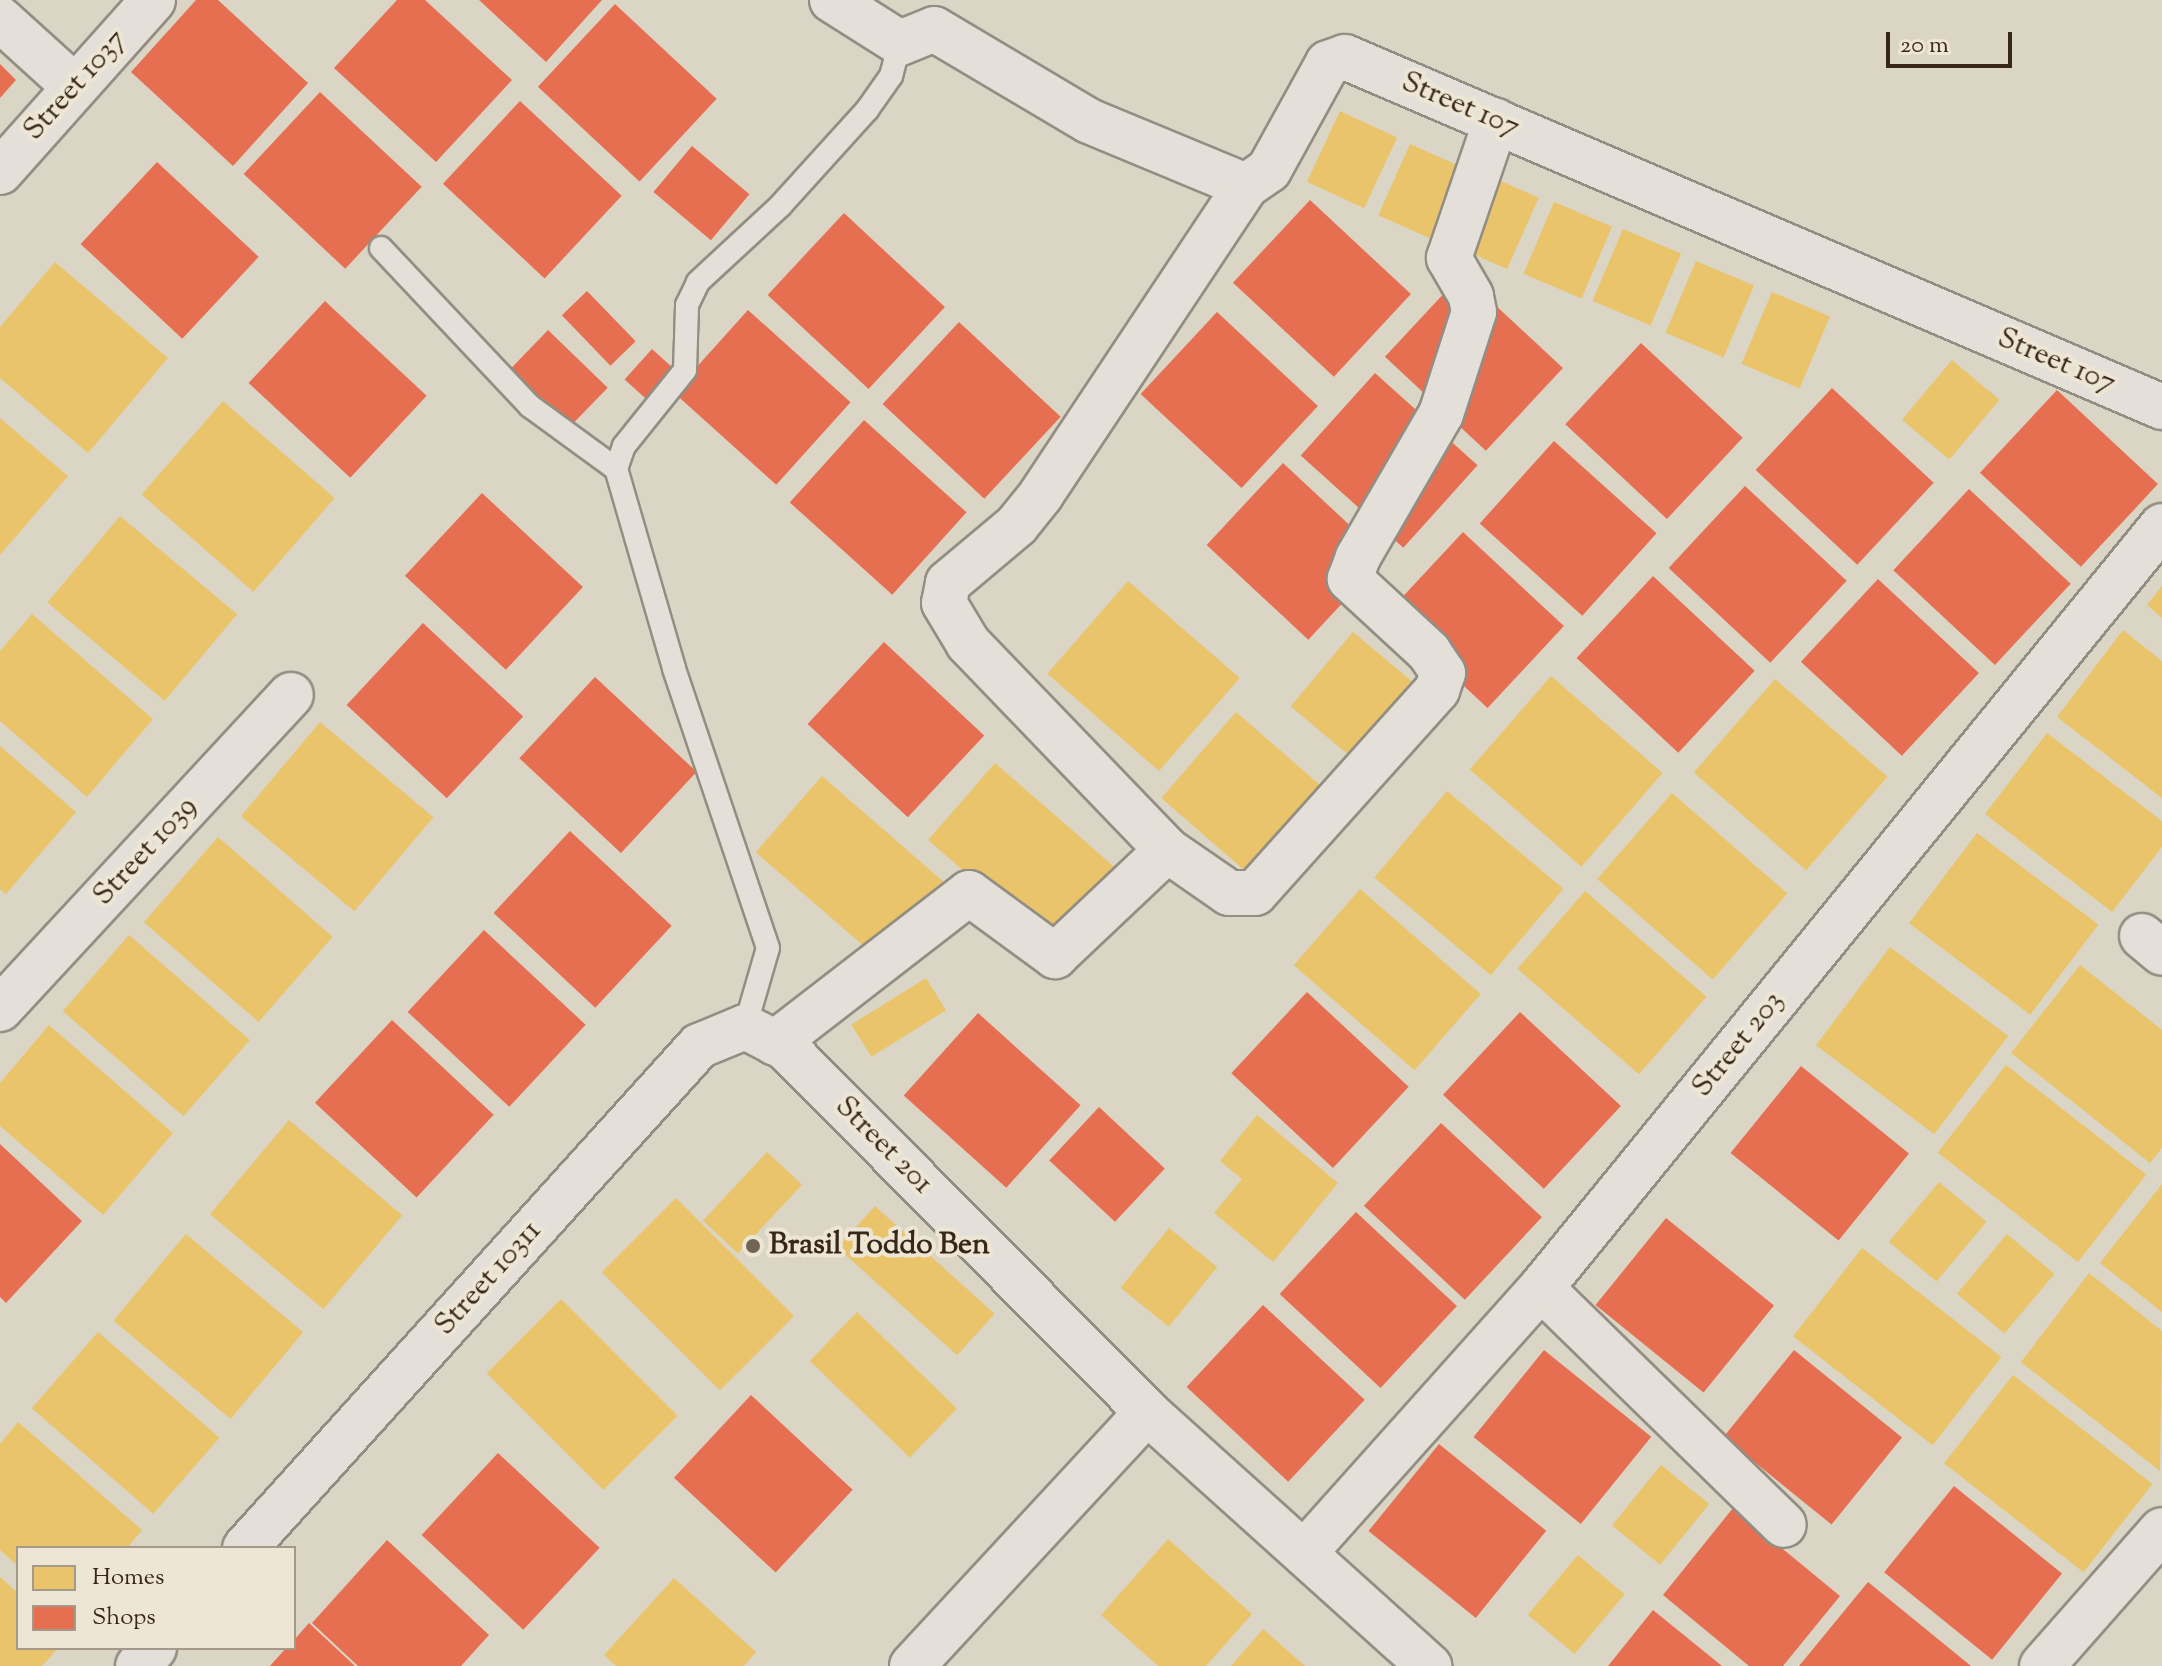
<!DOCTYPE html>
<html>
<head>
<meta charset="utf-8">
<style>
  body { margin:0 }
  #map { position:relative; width:2162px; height:1666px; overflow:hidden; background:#dbd5c6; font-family:"Sorts Mill Goudy",serif }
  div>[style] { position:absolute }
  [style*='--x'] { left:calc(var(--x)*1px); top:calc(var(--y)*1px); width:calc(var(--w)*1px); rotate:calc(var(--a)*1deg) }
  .homes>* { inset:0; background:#e9c46a; transform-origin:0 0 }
  .shops>* { inset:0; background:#e76f51; transform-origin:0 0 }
  .roads { filter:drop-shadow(2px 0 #938e83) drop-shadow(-2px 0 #938e83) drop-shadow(0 2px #938e83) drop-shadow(0 -2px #938e83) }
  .lane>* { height:22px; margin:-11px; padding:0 11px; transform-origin:11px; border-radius:11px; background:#e4e0d9 }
  .street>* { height:44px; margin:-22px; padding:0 22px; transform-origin:22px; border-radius:22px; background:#e4e0d9 }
  .secondary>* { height:44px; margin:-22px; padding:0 22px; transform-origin:22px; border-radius:22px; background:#e4e0d9 }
  .dots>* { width:22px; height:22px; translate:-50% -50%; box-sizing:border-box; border:4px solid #ede6d4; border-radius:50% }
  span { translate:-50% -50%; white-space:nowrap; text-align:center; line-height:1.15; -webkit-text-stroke:8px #ede6d4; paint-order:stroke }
  .street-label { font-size:30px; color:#382619 }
  .poi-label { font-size:30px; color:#382619; font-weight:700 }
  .left { translate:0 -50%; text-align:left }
  .legend { position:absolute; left:16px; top:1546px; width:280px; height:104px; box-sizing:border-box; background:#ede6d4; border:2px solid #a59989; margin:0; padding:10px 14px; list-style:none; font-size:24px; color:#382619 }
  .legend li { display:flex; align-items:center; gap:16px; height:40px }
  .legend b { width:40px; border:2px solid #a59989 }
  .scale { position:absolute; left:1886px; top:32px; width:126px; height:36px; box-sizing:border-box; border:4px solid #382619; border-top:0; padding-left:10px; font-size:24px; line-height:28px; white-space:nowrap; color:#382619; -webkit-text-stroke:6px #ede6d4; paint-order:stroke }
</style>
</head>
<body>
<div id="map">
  <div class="homes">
    <i style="left:1340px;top:111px;width:63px;height:78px;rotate:25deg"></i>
    <i style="left:1410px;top:144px;width:62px;height:78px;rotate:24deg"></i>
    <i style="left:1483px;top:173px;width:61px;height:78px;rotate:24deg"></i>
    <i style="left:1554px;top:202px;width:63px;height:78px;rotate:23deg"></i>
    <i style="left:1623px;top:229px;width:63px;height:78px;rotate:23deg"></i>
    <i style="left:1696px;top:261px;width:63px;height:78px;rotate:23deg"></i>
    <i style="clip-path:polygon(55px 262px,168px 358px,88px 453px,0 378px,0 327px)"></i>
    <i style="left:1772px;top:292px;width:63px;height:78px;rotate:23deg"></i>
    <i style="left:1952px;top:360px;width:62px;height:78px;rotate:40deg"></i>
    <i style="left:223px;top:401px;width:148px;height:124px;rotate:41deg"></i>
    <i style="clip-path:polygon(0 418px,68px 476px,0 555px)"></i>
    <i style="left:120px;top:516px;width:153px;height:113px;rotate:40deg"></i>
    <i style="left:1128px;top:581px;width:148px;height:123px;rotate:41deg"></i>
    <i style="clip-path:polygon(2162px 586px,2162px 618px,2147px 605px)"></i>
    <i style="clip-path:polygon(32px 614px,153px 719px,87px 797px,0 721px,0 651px)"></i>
    <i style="clip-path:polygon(2123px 630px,2162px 661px,2162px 798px,2057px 717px)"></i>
    <i style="left:1353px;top:632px;width:118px;height:97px;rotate:40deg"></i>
    <i style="left:1551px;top:676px;width:148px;height:124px;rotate:41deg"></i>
    <i style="left:1775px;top:679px;width:149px;height:124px;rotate:41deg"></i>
    <i style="left:1236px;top:712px;width:152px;height:114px;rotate:41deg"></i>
    <i style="left:320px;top:722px;width:148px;height:123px;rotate:40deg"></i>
    <i style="clip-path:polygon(2047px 733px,2162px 821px,2162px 847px,2112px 912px,1985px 814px)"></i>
    <i style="clip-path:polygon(0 746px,76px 812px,6px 894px,0 889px)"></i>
    <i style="left:995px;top:763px;width:161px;height:102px;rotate:41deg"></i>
    <i style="left:822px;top:776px;width:161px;height:101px;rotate:41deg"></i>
    <i style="left:1447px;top:791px;width:152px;height:113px;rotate:40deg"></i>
    <i style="left:1672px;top:793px;width:153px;height:114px;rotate:41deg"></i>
    <i style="left:1977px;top:833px;width:152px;height:113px;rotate:37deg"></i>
    <i style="left:218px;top:837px;width:152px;height:113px;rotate:41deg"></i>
    <i style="left:1360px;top:889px;width:160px;height:101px;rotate:41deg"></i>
    <i style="left:1585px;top:891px;width:161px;height:103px;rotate:41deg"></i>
    <i style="left:129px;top:935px;width:160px;height:101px;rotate:41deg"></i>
    <i style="left:1890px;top:947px;width:148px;height:123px;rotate:37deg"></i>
    <i style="clip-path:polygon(2080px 965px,2162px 1030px,2162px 1148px,2150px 1163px,2011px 1053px)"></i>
    <i style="left:926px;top:978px;width:38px;height:88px;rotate:58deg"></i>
    <i style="clip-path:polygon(49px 1025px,173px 1133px,103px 1215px,0 1126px,0 1083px)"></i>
    <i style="left:2006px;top:1065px;width:178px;height:111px;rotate:38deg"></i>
    <i style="clip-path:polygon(1257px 1115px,1338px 1183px,1273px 1262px,1214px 1213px,1242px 1179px,1220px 1161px)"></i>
    <i style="left:289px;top:1120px;width:148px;height:123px;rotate:40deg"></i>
    <i style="left:767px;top:1152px;width:48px;height:94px;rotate:43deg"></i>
    <i style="left:1939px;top:1182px;width:62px;height:78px;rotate:40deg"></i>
    <i style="clip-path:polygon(2162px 1184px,2162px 1312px,2100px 1263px)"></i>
    <i style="left:676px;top:1198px;width:167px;height:105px;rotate:45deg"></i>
    <i style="left:875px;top:1206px;width:161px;height:56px;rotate:42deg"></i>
    <i style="left:1169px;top:1228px;width:62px;height:77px;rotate:39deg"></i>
    <i style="left:186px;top:1234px;width:153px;height:113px;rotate:40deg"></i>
    <i style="left:2007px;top:1234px;width:62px;height:78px;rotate:40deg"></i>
    <i style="left:1862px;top:1248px;width:177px;height:112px;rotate:38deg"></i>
    <i style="clip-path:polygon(2089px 1273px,2162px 1331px,2160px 1471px,2021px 1362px)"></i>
    <i style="left:561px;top:1299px;width:165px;height:105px;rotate:45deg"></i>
    <i style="left:857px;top:1312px;width:139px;height:68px;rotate:44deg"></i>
    <i style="left:98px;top:1332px;width:161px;height:101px;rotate:41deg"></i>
    <i style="left:2013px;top:1375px;width:177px;height:112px;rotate:38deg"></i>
    <i style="clip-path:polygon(18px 1422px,142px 1530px,127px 1548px,18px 1548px,18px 1566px,0 1550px,0 1444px)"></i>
    <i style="left:1661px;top:1465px;width:62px;height:78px;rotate:39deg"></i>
    <i style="clip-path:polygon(1168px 1539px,1252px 1614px,1206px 1666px,1158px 1666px,1101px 1615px)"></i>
    <i style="left:1578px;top:1555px;width:61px;height:78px;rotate:40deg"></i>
    <i style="clip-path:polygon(0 1577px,18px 1593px,18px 1648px,58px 1648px,42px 1666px,0 1666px)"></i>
    <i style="clip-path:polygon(674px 1578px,756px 1652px,744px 1666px,616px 1666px,604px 1655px)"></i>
    <i style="clip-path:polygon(1263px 1629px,1305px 1666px,1231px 1666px)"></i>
  </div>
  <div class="shops">
    <i style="clip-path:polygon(196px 0,218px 0,308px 83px,233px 166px,131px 72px)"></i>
    <i style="clip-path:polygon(397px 0,425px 0,512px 80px,436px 162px,334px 68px)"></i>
    <i style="clip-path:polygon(479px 0,602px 0,546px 62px)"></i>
    <i style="left:615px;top:4px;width:139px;height:113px;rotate:43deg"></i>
    <i style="clip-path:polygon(0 64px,16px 80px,0 98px)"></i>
    <i style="left:320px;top:92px;width:139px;height:112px;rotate:43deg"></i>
    <i style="left:520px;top:101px;width:139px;height:113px;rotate:43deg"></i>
    <i style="left:692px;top:146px;width:75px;height:60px;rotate:40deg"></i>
    <i style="left:157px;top:162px;width:139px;height:112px;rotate:43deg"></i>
    <i style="left:1310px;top:200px;width:138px;height:113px;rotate:43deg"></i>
    <i style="left:844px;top:213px;width:138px;height:112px;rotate:43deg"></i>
    <i style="left:1462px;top:274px;width:138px;height:113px;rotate:43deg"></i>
    <i style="left:587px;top:291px;width:70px;height:35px;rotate:46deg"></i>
    <i style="left:325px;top:301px;width:139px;height:112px;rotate:43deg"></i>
    <i style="left:748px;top:310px;width:138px;height:111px;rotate:42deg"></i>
    <i style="left:1217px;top:312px;width:138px;height:112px;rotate:43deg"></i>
    <i style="left:959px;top:322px;width:139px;height:112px;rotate:43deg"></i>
    <i style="left:548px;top:330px;width:83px;height:59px;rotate:44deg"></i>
    <i style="left:1641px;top:343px;width:139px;height:111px;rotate:43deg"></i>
    <i style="left:652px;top:349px;width:28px;height:41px;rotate:42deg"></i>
    <i style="left:1375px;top:373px;width:138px;height:111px;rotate:42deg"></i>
    <i style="left:1832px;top:388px;width:139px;height:112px;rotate:43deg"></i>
    <i style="left:2057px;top:390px;width:138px;height:113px;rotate:43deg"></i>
    <i style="left:864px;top:420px;width:138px;height:111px;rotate:42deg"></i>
    <i style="left:1554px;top:441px;width:138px;height:111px;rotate:42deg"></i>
    <i style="left:1283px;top:463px;width:139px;height:112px;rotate:43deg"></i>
    <i style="left:1745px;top:486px;width:139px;height:112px;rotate:43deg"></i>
    <i style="left:1969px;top:489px;width:139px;height:111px;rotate:43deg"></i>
    <i style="left:482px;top:493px;width:138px;height:113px;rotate:43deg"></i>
    <i style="left:1463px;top:532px;width:138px;height:112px;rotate:43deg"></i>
    <i style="left:1653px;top:576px;width:139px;height:112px;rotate:43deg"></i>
    <i style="left:1878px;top:579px;width:138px;height:113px;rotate:43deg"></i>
    <i style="left:423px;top:623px;width:137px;height:112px;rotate:43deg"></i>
    <i style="left:884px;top:642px;width:137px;height:112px;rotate:43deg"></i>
    <i style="left:595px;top:677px;width:139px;height:111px;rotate:43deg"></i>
    <i style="left:570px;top:831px;width:139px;height:112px;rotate:43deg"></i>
    <i style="left:484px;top:930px;width:139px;height:112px;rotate:43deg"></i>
    <i style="left:1307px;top:992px;width:139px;height:111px;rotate:43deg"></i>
    <i style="left:1520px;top:1012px;width:138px;height:113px;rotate:43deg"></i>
    <i style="left:978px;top:1013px;width:138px;height:111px;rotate:42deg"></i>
    <i style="left:392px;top:1020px;width:139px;height:113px;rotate:43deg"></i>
    <i style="left:1801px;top:1066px;width:139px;height:112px;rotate:39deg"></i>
    <i style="left:1099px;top:1107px;width:90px;height:73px;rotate:43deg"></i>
    <i style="left:1441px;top:1123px;width:138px;height:113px;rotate:43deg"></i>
    <i style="clip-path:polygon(0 1144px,82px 1221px,6px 1303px,0 1297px)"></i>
    <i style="left:1356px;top:1212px;width:138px;height:112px;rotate:43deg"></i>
    <i style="left:1666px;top:1218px;width:139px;height:112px;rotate:39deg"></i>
    <i style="left:1263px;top:1305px;width:139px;height:112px;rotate:43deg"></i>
    <i style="left:1544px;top:1350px;width:138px;height:112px;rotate:39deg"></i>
    <i style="left:1794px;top:1350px;width:139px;height:112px;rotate:39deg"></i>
    <i style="left:751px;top:1395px;width:139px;height:113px;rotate:43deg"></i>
    <i style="left:1439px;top:1444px;width:138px;height:112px;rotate:39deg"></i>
    <i style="left:498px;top:1453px;width:139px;height:112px;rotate:43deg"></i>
    <i style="left:1954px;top:1486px;width:139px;height:111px;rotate:39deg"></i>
    <i style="clip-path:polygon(1733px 1508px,1840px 1596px,1783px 1666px,1749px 1666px,1663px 1595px)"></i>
    <i style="clip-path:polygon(387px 1540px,489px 1635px,461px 1666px,358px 1666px,312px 1623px)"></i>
    <i style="clip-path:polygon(1868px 1582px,1971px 1666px,1799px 1666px)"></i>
    <i style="clip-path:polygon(1653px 1610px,1722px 1666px,1608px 1666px)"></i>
    <i style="clip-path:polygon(309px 1623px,355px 1666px,270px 1666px,286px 1648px,294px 1648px,294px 1640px)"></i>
  </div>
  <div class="roads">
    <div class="lane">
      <i style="--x:381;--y:248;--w:217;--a:46.7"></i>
      <i style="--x:530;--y:406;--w:107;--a:36.2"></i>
      <i style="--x:745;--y:1027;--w:82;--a:-73.8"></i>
      <i style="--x:768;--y:948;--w:295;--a:-108.6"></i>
      <i style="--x:674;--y:668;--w:207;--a:-106.2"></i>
      <i style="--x:616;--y:469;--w:24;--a:-71"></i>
      <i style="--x:624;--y:446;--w:97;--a:-51.2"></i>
      <i style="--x:685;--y:370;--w:65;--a:-88.2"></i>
      <i style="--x:687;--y:305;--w:25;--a:-64"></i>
      <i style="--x:698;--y:282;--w:112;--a:-42.8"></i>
      <i style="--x:780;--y:206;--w:130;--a:-47.8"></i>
      <i style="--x:867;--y:110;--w:42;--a:-54.8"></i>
      <i style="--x:891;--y:76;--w:34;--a:-75"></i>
    </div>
    <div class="street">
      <i style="--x:832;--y:0;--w:80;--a:32.3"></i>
      <i style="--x:900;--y:43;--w:37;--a:-22"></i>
      <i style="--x:934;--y:29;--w:180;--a:30.7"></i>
      <i style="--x:1089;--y:121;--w:170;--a:22.5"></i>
      <i style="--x:1246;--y:186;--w:28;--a:-35"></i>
      <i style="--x:1269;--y:170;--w:122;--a:-61.1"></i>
      <i style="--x:1328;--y:63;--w:18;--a:-19"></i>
      <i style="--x:1345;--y:57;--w:889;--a:23.19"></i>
      <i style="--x:0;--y:19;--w:101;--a:42.2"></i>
      <i style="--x:0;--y:172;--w:230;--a:-48.3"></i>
      <i style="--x:1246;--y:186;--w:371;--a:123.6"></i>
      <i style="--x:1041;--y:495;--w:38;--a:129"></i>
      <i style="--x:1017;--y:525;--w:90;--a:140"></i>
      <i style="--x:948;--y:583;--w:20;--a:101"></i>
      <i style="--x:944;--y:603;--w:47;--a:59"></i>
      <i style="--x:968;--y:643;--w:287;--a:46.1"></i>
      <i style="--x:1167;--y:850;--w:75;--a:34.7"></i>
      <i style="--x:1229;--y:893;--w:26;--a:0"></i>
      <i style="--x:1255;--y:893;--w:273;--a:-48.1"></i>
      <i style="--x:1437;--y:690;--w:18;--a:-71"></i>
      <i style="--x:1443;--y:673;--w:25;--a:-124"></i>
      <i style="--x:1429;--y:652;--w:108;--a:-137.3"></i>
      <i style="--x:1350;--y:579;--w:23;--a:-70"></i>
      <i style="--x:1358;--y:557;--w:165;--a:-59.9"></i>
      <i style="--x:1441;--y:414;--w:107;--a:-72.1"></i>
      <i style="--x:1474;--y:312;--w:16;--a:-101"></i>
      <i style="--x:1471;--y:296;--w:44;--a:-120.1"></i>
      <i style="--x:1449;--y:258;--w:145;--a:-71.1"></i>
      <i style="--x:2142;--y:936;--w:26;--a:40"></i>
      <i style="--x:0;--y:1009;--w:428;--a:-47.2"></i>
      <i style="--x:775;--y:1043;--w:245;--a:-37.7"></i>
      <i style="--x:969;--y:893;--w:107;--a:36.2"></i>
      <i style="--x:1055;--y:956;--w:154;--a:-43.4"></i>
      <i style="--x:1541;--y:1288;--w:339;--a:44.3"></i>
      <i style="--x:245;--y:1548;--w:677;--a:-47.87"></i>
      <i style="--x:699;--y:1046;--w:50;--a:-22.4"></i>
      <i style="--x:745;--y:1027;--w:46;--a:27.1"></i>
      <i style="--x:786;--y:1048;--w:513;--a:45.24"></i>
      <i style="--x:1304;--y:1553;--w:356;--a:-48.2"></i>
      <i style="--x:1541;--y:1288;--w:983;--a:-50.82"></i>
      <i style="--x:138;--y:1666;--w:24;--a:-48"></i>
      <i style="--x:2042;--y:1666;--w:181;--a:-48.6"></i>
    </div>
    <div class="secondary">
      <i style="--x:912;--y:1666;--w:346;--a:-47.2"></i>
      <i style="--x:1147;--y:1412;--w:380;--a:42"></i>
    </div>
  </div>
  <div class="dots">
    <i style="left:753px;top:1246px;background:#716356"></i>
  </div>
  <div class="street-label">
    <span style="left:76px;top:86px;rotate:-48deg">Street 1037</span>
    <span style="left:1460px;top:106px;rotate:23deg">Street 107</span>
    <span style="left:2056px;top:362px;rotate:23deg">Street 107</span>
    <span style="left:146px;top:852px;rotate:-47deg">Street 1039</span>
    <span style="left:1739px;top:1045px;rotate:-51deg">Street 203</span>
    <span style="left:883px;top:1146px;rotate:45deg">Street 201</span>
    <span style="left:489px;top:1279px;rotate:-48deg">Street 10311</span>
  </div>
  <div class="poi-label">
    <span class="left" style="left:769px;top:1246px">Brasil Toddo Ben</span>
  </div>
  <ul class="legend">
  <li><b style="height:22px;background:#e9c46a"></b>Homes</li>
  <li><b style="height:22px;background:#e76f51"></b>Shops</li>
  </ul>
  <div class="scale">20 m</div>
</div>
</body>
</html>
